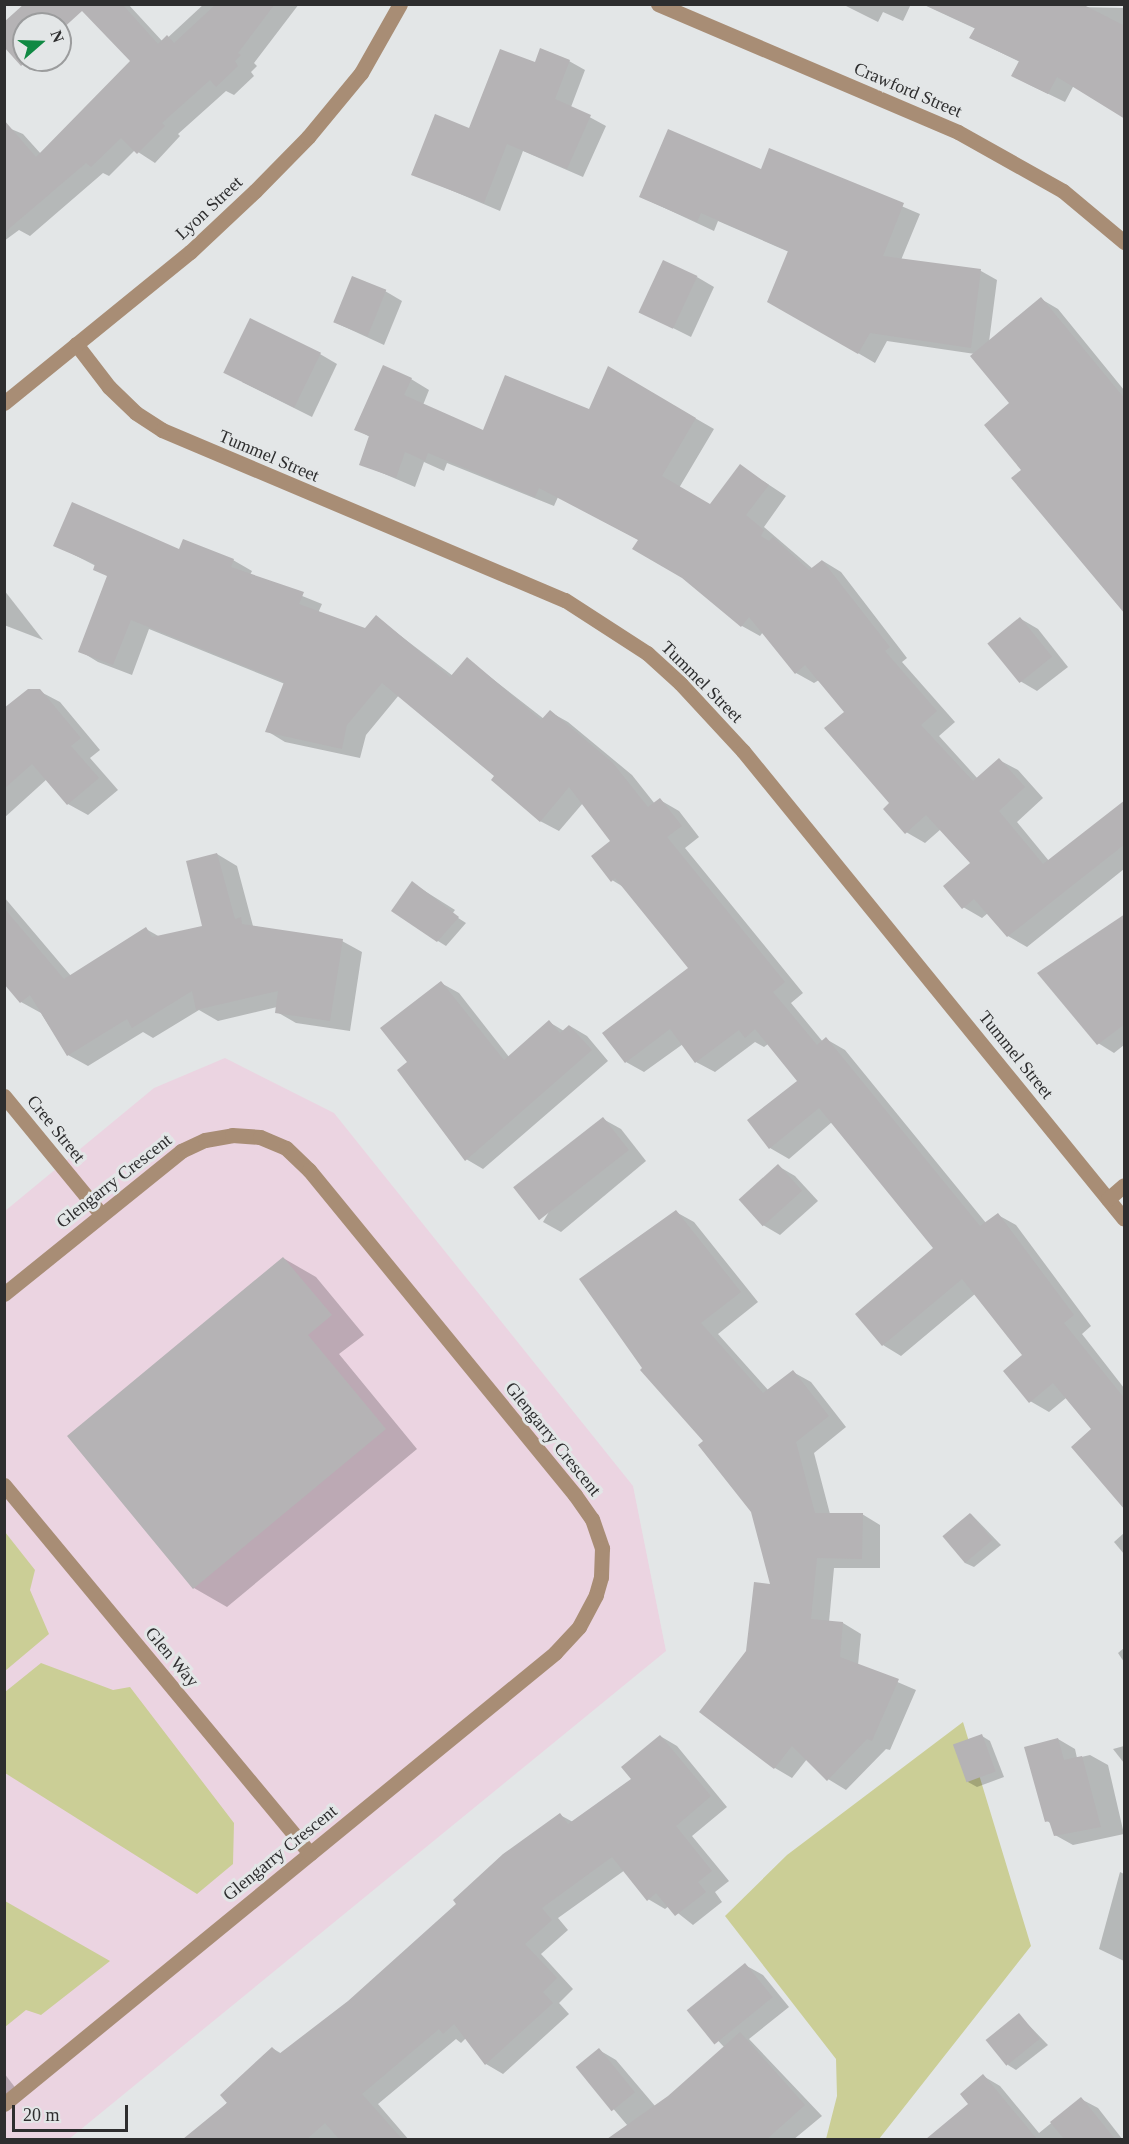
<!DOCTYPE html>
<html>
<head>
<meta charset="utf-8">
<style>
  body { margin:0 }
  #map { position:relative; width:1129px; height:2144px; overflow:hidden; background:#e3e6e7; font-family:Georgia,serif }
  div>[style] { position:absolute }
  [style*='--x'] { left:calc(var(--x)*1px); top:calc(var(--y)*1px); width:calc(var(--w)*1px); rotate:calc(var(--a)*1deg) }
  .commercial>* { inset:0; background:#ebd4e1 }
  .green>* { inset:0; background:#cbce96 }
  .shadow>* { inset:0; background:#0003 }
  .building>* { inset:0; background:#b5b3b5; transform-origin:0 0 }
  .minor>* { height:15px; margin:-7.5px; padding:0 7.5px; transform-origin:7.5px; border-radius:7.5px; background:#a88d75 }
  span { translate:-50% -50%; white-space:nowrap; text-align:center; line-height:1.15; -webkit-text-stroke:6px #e3e6e7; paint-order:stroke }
  .street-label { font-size:18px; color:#2e2e2f }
  .frame { position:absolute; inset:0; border:6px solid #2e2e2f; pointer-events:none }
  .north { position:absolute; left:12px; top:12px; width:60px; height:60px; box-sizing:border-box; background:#e3e6e7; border:2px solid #9b9c9d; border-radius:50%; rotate:70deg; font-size:16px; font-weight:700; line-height:24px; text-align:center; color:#2e2e2f }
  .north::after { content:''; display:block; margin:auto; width:21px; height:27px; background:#108943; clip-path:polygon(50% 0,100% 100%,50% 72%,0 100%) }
  .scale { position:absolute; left:12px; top:2105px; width:116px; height:27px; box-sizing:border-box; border:3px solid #2e2e2f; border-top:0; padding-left:8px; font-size:18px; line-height:21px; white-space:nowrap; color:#2e2e2f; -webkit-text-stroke:4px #e3e6e7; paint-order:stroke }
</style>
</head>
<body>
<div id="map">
  <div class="commercial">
    <i style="clip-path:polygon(225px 1058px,334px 1113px,633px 1486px,666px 1651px,69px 2139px,5px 2140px,5px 1211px,154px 1088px)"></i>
  </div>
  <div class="green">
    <i style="clip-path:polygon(5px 1532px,35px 1570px,30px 1590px,49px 1634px,5px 1671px)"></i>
    <i style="clip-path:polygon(41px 1663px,113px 1690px,130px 1687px,234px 1823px,233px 1864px,197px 1894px,5px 1773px,5px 1692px)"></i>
    <i style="clip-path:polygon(963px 1722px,1031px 1946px,879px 2139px,826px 2139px,837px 2096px,836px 2059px,725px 1916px,787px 1855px)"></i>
    <i style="clip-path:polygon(5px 1901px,110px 1961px,41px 2015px,26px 2010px,5px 2027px)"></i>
  </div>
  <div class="shadow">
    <i style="clip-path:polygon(78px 4px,128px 4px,163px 42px,204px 4px,299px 4px,254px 63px,257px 66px,251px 72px,254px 76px,234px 95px,226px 91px,178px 134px,180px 136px,155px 163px,135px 150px,109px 176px,103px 173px,30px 236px,19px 230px,4px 241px,4px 126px,23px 134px,41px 154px,132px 61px)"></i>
    <i style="clip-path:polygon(842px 4px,911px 4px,903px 21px,883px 12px,878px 22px)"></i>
    <i style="clip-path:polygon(922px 4px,1124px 8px,1124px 117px,1074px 85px,1065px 102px,1030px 85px,1013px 76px,1020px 62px,971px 38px,976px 29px)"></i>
    <i style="clip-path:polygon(29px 15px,37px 24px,24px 24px,24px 60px,41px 60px,30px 70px,4px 44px)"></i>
    <i style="clip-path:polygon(569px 61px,585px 70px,571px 107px,606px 126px,583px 177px,523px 151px,500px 211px,413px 174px,470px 130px,536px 64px)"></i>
    <i style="clip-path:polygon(770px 150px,920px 214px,901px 260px,981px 271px,997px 280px,989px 342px,1041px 299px,1058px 309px,1124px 390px,1124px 606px,1023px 470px,1011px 403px,975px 354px,887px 341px,875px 363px,769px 301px,789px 252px,718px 221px,714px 231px,641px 197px,761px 171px)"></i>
    <i style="clip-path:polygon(697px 277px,714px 287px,691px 337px,641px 312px)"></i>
    <i style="clip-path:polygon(385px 291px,402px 301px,384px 345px,334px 322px)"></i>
    <i style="clip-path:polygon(320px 354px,337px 364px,312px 417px,242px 382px)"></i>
    <i style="clip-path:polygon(608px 368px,714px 429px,679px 488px,710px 506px,740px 466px,786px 496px,764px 527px,813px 569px,823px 561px,841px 572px,907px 658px,902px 662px,955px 722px,939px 736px,978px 779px,999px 760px,1018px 770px,1043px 798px,1017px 822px,1049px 861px,1124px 806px,1124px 869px,1027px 947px,1008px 936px,988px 913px,982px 918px,963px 907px,972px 863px,941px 829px,925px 843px,906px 832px,846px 712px,819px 680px,814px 683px,796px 673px,763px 632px,760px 636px,742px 626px,639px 540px,558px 497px,554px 506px,447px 463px,444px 471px,424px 462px,415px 487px,361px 464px,370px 437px,356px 429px,411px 379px,429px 390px,423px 405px,483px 432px,590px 411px)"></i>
    <i style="clip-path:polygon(55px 545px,180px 551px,233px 560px,252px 571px,250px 575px,322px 604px,318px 613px,365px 630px,376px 617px,453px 676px,467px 659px,544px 719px,550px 712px,568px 722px,632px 775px,655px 804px,660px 800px,679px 811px,699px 837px,685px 848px,803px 993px,791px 1003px,823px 1042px,826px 1039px,845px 1050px,986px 1223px,998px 1215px,1016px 1225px,1091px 1326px,1082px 1334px,1124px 1388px,1124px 1508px,1093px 1429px,1066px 1398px,1049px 1412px,1030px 1401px,1025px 1355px,975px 1294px,901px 1356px,883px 1345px,935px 1248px,832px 1122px,789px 1159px,770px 1148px,749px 1121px,799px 1081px,768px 1044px,764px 1047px,755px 1042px,715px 1072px,696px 1062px,683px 1044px,644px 1072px,626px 1062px,690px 969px,625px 888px,612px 880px,612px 841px,583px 803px,559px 831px,540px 821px,496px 776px,399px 695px,366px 735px,360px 758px,285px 742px,267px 731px,285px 684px,149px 629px,132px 675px,98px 662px,80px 651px,109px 577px,96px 566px)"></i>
    <i style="clip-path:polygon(4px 590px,43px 640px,4px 625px)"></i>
    <i style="clip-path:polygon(1021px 619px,1038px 629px,1068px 667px,1037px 691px,1020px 681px)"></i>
    <i style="clip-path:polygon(39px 691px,60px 702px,100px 750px,90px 758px,118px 790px,88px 815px,68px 804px,47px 779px,4px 818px,4px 709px)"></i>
    <i style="clip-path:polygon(217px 854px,237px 866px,253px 926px,342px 941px,362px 952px,350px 1031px,296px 1023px,277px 1012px,277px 1007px,218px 1021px,199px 1010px,153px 1038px,143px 1032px,88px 1066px,68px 1055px,41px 1013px,21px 1002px,4px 982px,4px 897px,71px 976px,146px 929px,160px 937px,204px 927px)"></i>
    <i style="clip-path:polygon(412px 883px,455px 910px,452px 914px,466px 923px,446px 946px,438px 941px)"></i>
    <i style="clip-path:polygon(1124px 916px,1124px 1045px,1114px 1053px,1098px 1043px)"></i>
    <i style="clip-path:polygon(441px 983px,459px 993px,509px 1057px,549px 1022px,564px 1031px,570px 1026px,587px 1036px,608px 1061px,483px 1169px,466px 1159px,409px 1062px)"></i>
    <i style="clip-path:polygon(603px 1119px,621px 1129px,646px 1161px,561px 1232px,543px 1222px)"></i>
    <i style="clip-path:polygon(778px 1166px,795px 1176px,818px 1201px,780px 1235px,763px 1225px)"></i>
    <i style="clip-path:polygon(676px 1212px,694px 1222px,758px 1302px,718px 1334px,769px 1391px,793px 1372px,811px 1382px,846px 1427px,814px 1453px,830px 1514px,862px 1514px,880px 1525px,880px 1568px,834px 1568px,829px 1622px,843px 1623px,861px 1634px,858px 1665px,916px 1690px,890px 1750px,886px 1749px,846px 1790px,828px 1779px,807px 1759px,792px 1778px,775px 1768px,748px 1652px,772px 1586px,752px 1511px,705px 1441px)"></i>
    <i style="clip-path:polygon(283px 1258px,316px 1277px,364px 1335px,339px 1354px,417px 1449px,227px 1607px,194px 1588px,69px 1436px)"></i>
    <i style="clip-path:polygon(971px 1514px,1001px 1545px,974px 1567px,965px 1563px)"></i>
    <i style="clip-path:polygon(1124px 1533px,1124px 1554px,1114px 1542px)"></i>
    <i style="clip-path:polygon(1124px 1648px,1124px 1662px,1118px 1653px)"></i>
    <i style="clip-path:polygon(660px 1736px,677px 1746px,727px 1807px,692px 1836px,729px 1881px,715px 1892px,722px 1902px,693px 1925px,669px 1906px,665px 1909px,648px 1899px,625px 1870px,558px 1918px,568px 1930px,541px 1954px,573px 1989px,559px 2003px,569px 2014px,503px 2074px,486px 2064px,466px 2038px,461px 2043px,456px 2039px,378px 2104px,409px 2140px,248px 2140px,221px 2110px,272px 2048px,282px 2054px,349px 2002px,560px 1815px,573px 1822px,633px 1779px)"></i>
    <i style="clip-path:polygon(982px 1736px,990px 1741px,1004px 1777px,977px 1787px,968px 1782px)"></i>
    <i style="clip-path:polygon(1058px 1739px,1075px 1749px,1077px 1758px,1090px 1755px,1108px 1765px,1124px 1834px,1073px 1845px,1055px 1835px,1052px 1824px,1047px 1821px)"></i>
    <i style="clip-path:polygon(1124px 1746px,1124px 1763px,1113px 1749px)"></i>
    <i style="clip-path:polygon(1120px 1872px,1124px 1874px,1124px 1961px,1099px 1949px)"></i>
    <i style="clip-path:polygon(745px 1965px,763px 1975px,789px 2007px,749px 2039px,822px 2116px,793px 2140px,623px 2140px,633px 2132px,578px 2067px,599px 2050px,616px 2060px,655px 2106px,669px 2097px,725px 2048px,690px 2011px)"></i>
    <i style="clip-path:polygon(1019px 2015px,1048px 2045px,1016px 2070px,1008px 2065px)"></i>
    <i style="clip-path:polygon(4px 2073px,17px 2090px,4px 2100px)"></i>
    <i style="clip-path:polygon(983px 2076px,1000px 2086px,1039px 2133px,1081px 2099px,1098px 2108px,1123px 2140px,941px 2140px,936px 2134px,971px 2104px)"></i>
  </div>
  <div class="building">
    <i style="clip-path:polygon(24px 4px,122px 4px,158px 44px,167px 35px,174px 43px,216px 4px,275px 4px,238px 53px,241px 55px,235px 61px,238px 66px,216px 87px,210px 80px,162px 123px,165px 126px,137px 154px,121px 138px,91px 167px,86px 163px,4px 233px,4px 120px,36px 157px,130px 61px,82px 11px,60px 31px,60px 24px,24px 24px,24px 60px,28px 60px,21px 66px,4px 47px,4px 22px)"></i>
    <i style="clip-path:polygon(923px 4px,1082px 4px,1125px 26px,1125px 119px,1057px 77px,1048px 94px,1011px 76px,1019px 61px,969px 38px,975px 28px)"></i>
    <i style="clip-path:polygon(540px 48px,570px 60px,555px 99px,591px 115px,567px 169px,507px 144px,484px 203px,411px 175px,435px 114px,469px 128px,500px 49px,535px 62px)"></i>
    <i style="clip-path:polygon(668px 129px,761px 169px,769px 148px,904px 203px,883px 256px,981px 269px,971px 348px,870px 333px,858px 354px,767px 302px,788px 251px,701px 213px,697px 222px,639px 197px)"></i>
    <i style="left:663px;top:260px;width:38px;height:58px;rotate:25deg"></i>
    <i style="left:352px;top:276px;width:37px;height:50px;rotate:22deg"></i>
    <i style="clip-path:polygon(1041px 297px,1125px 399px,1125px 614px,1011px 478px,1021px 470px,984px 425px,1009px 403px,970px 356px)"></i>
    <i style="left:250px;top:318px;width:79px;height:61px;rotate:26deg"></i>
    <i style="clip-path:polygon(383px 365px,412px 378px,404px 395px,483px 430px,505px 375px,589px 409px,608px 366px,696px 418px,662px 476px,710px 504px,740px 464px,769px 485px,746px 515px,764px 530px,761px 536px,769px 541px,773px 537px,809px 570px,822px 560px,890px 647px,885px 651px,937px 711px,921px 725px,973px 781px,999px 758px,1025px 787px,999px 811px,1043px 864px,1125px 800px,1125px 844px,1007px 937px,974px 899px,962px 909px,943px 886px,970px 863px,926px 815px,905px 834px,883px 809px,889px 803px,824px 728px,844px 712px,805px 665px,795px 674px,749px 617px,741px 627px,682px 578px,632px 549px,638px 540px,539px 488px,535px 497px,428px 453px,425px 461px,405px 452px,396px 478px,359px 465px,369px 436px,354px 430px)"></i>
    <i style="clip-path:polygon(72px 502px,179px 549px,183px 539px,234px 559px,231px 567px,304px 592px,299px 604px,365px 628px,376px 615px,450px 677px,467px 657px,541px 720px,550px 710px,613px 763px,648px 807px,660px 798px,682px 826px,667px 837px,785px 982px,773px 992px,817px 1045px,826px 1037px,980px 1226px,998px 1213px,1074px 1315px,1064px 1323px,1125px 1399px,1125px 1510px,1071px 1447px,1091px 1429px,1053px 1383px,1029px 1403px,1003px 1371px,1022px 1355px,962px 1279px,882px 1346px,855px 1314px,933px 1248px,819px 1108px,769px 1149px,747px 1120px,797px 1081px,755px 1029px,745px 1038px,739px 1030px,695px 1063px,670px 1029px,625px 1063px,602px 1033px,688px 968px,615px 878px,611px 882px,591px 856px,610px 841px,569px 787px,540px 822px,491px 780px,494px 776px,382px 683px,347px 725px,342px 749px,265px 732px,284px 682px,131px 620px,113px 665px,78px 652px,107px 576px,93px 570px,95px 564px,53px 546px)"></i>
    <i style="left:1020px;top:617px;width:51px;height:42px;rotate:51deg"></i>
    <i style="clip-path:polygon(28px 689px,40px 689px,81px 738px,71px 746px,99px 778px,67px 805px,32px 764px,4px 789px,4px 708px)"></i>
    <i style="clip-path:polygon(217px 853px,235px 919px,241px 917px,242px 924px,343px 939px,330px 1021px,275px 1013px,278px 991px,196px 1010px,192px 991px,132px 1028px,127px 1019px,67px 1056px,30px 995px,20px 1003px,4px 984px,4px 908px,64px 979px,146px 927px,152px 937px,202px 926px,186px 861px)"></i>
    <i style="clip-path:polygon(412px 881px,459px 917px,437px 942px,391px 911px)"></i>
    <i style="clip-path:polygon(1125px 914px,1125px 1024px,1097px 1045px,1037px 973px)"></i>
    <i style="clip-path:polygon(441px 981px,504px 1060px,549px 1020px,560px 1033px,569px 1025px,592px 1050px,465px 1161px,397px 1070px,407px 1062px,380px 1028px)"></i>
    <i style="left:603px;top:1117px;width:42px;height:114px;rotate:52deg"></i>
    <i style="left:778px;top:1164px;width:36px;height:53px;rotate:48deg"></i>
    <i style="clip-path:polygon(676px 1210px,741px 1292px,701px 1323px,763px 1393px,793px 1370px,829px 1416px,796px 1442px,815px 1513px,863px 1513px,862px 1559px,817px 1558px,811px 1619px,843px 1622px,840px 1657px,899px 1679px,872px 1741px,867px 1739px,827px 1781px,792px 1746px,774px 1769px,699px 1712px,746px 1651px,754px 1582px,770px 1584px,751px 1512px,698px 1445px,703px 1441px,640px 1370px,642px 1368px,579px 1279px)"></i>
    <i style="clip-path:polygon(283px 1257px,332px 1315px,308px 1335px,386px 1429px,193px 1589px,67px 1436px)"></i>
    <i style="left:970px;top:1513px;width:35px;height:36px;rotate:50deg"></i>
    <i style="left:982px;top:1734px;width:40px;height:31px;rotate:70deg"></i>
    <i style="clip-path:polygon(660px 1735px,711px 1796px,676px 1826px,712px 1871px,698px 1882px,706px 1892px,675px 1916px,656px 1893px,647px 1901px,612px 1857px,542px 1908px,552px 1920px,525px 1944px,557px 1978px,543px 1992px,553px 2003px,485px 2065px,454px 2024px,443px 2034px,439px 2029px,362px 2094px,402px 2139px,339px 2139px,325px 2123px,307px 2139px,183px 2139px,227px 2103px,220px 2095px,272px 2047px,279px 2054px,348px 2001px,456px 1904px,453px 1900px,503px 1854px,560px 1813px,568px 1824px,631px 1779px,621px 1767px)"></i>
    <i style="clip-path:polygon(1058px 1738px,1064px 1760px,1082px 1756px,1101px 1827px,1054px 1836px,1049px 1821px,1045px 1822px,1024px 1747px)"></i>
    <i style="left:745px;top:1963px;width:44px;height:75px;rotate:51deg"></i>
    <i style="left:1019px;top:2013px;width:33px;height:43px;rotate:51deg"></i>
    <i style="clip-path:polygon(740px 2032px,805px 2105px,767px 2139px,607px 2139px,668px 2096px)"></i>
    <i style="left:599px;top:2048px;width:57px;height:30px;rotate:51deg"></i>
    <i style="clip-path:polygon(983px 2074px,1037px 2139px,926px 2139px,968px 2104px,960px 2094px)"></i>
    <i style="clip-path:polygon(1081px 2097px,1115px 2139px,1064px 2139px,1050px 2122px)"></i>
  </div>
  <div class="minor">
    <i style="--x:658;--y:4;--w:326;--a:23.1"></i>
    <i style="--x:958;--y:132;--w:120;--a:29.3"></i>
    <i style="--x:1063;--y:191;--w:80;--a:39.9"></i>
    <i style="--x:76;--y:344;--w:54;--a:52.5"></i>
    <i style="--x:109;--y:387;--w:37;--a:44"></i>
    <i style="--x:136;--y:413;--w:31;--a:33"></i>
    <i style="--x:162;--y:430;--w:437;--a:22.9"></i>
    <i style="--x:565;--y:600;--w:98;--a:32.9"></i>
    <i style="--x:647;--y:653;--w:45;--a:42.3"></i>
    <i style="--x:680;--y:683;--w:93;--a:47.2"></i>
    <i style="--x:743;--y:751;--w:603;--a:50.85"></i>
    <i style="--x:4;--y:403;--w:240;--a:-39.1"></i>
    <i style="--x:190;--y:252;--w:89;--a:-43.2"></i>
    <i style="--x:255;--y:191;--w:76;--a:-45.5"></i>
    <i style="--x:308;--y:137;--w:83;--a:-50.4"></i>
    <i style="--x:361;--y:73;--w:79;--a:-60.5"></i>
    <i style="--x:4;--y:1096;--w:153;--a:50.6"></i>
    <i style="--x:1108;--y:1199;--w:21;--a:-41"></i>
    <i style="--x:4;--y:1294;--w:228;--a:-38.9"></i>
    <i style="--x:181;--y:1151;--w:26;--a:-25"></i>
    <i style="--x:205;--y:1140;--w:27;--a:-10"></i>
    <i style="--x:232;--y:1135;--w:28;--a:4"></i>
    <i style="--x:260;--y:1137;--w:28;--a:23"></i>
    <i style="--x:286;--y:1148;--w:32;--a:44"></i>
    <i style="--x:309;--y:1170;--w:420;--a:50.7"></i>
    <i style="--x:575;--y:1495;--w:29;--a:55"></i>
    <i style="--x:592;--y:1519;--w:31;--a:71"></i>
    <i style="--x:602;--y:1548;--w:29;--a:92"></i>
    <i style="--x:601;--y:1577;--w:19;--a:106"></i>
    <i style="--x:596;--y:1595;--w:36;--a:118"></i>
    <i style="--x:579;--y:1627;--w:35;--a:133"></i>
    <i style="--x:555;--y:1653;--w:712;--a:140.7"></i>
    <i style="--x:4;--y:1485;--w:479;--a:50.3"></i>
  </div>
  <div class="street-label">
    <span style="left:908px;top:90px;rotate:23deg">Crawford Street</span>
    <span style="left:209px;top:208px;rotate:-43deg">Lyon Street</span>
    <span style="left:269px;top:456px;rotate:23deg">Tummel Street</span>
    <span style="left:702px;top:682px;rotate:45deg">Tummel Street</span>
    <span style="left:1016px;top:1055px;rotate:51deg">Tummel Street</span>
    <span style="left:56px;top:1129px;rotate:51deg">Cree Street</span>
    <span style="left:114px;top:1181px;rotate:-38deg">Glengarry Crescent</span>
    <span style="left:553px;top:1439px;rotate:51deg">Glengarry Crescent</span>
    <span style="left:172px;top:1657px;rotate:50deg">Glen Way</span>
    <span style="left:280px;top:1853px;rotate:-39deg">Glengarry Crescent</span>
  </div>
  <div class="frame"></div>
  <div class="north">N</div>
  <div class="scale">20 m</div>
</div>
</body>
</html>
